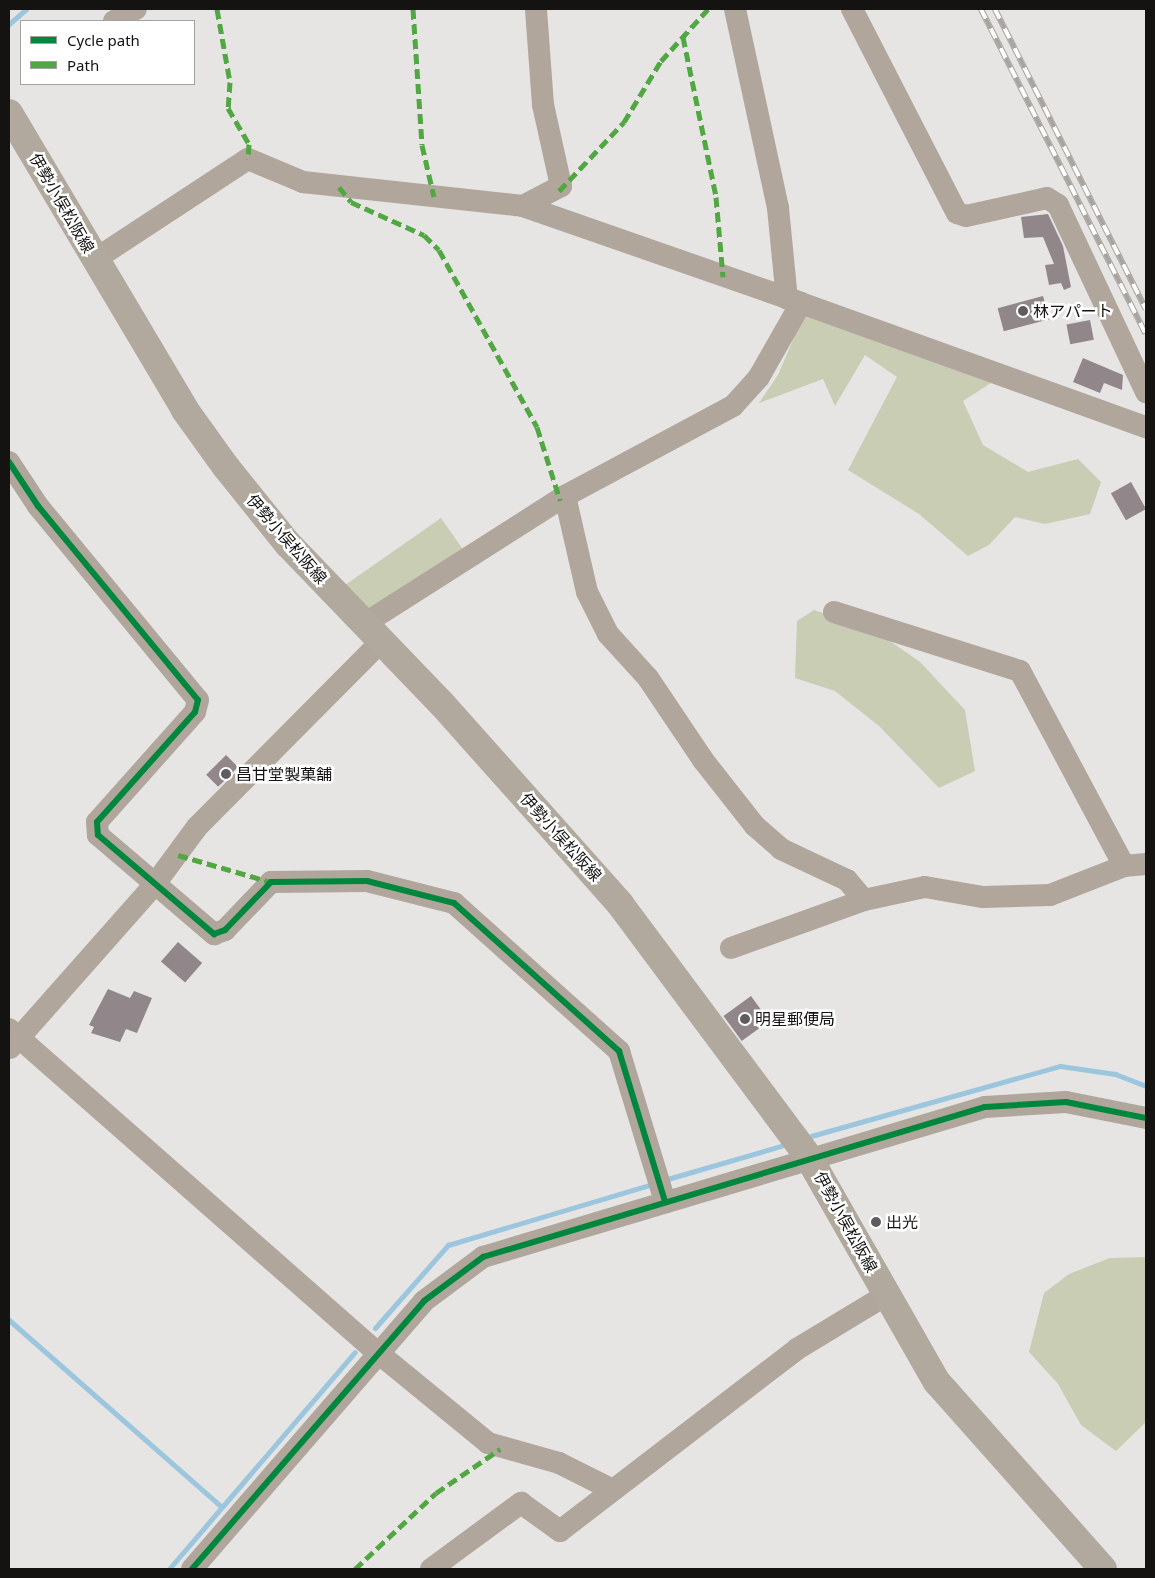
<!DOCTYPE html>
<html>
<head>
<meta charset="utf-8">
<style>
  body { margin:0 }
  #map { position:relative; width:1155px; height:1578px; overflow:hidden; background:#e6e5e4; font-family:"Noto Sans","Noto Sans JP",sans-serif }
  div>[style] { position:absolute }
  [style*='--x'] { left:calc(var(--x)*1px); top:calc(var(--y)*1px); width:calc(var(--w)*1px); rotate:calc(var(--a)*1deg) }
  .green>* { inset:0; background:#c8cdb4; transform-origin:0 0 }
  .stream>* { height:5px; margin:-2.5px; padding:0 2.5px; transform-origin:2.5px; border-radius:2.5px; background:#9bc6de }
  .building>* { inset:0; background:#91878b; transform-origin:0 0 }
  .minor>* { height:22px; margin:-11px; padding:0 11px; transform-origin:11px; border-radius:11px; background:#b0a69c }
  .major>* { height:28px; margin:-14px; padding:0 14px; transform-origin:14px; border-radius:14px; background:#b1a99e }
  .rail>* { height:5.5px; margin-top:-2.75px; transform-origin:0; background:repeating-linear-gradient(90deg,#fff 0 11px,#a9a49f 0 22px); box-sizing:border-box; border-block:1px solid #a9a49f }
  .quiet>* { height:5px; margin-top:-2.5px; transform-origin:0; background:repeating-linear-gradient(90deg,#51a842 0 10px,transparent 0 15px) }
  .cycleway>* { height:6px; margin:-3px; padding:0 3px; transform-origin:3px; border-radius:3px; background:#00873e }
  .dots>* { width:14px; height:14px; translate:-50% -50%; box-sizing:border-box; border:2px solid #fff; border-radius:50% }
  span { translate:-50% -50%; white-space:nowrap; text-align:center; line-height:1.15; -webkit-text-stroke:5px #fff; paint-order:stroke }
  .street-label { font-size:16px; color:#141312 }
  .poi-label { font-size:16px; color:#141312 }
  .left { translate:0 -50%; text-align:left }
  .frame { position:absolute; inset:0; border:10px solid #141312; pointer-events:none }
  .legend { position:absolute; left:20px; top:20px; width:175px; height:65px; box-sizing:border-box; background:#fff; border:1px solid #a1a1a0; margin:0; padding:6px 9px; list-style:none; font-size:15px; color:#141312 }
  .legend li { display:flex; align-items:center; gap:10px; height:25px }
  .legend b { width:25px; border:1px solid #a1a1a0 }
</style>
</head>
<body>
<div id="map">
  <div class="green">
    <i style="clip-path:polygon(804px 314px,991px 383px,963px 401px,983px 445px,1028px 472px,1078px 459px,1101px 482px,1090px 514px,1045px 524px,1015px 517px,989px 545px,968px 556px,919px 514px,848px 470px,897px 377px,865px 355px,835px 406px,823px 379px,759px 403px,778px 375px)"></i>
    <i style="left:441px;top:518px;width:42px;height:120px;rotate:55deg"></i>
    <i style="clip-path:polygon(814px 610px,877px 632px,920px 662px,965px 710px,975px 771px,939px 788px,879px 726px,835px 691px,795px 678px,797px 621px)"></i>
    <i style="clip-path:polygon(1146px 1257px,1146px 1422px,1116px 1451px,1081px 1425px,1058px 1384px,1029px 1352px,1044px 1293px,1069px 1274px,1110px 1258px)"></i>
  </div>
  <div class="stream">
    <i style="--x:9;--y:24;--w:23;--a:-41"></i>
    <i style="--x:811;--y:1136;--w:259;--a:-15.7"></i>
    <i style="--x:1060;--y:1066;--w:56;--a:8.3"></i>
    <i style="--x:1115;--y:1074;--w:33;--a:21"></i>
    <i style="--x:664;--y:1180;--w:122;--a:-16.2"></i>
    <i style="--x:9;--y:1320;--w:283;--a:41.3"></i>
    <i style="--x:222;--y:1507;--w:204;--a:-49.4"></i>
    <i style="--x:375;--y:1328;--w:111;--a:-48.7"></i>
    <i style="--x:448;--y:1245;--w:214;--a:-16.6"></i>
    <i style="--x:169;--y:1569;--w:82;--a:-49.5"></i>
  </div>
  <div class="building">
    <i style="clip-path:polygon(1048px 214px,1063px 246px,1071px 287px,1064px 290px,1061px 283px,1049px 285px,1045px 265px,1054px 264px,1043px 237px,1024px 238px,1021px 217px)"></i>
    <i style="left:1043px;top:296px;width:24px;height:47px;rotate:75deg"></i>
    <i style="left:1090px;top:320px;width:20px;height:24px;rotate:79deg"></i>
    <i style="clip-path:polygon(1083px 358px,1123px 375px,1122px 390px,1104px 383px,1100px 393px,1073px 382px)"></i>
    <i style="left:1131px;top:482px;width:31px;height:23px;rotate:61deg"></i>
    <i style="left:226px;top:755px;width:17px;height:28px;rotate:45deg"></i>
    <i style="left:178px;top:942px;width:32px;height:26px;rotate:41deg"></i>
    <i style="clip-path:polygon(108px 989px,130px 998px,134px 991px,152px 998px,137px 1033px,126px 1029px,120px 1042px,91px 1033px,94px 1027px,89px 1025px)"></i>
    <i style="left:751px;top:996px;width:31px;height:34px;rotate:54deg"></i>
  </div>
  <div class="minor">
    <i style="--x:735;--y:9;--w:204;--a:77.8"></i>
    <i style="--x:778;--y:208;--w:91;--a:84.4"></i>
    <i style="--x:852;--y:9;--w:229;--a:62.8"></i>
    <i style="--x:957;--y:213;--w:9;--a:18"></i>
    <i style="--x:966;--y:216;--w:83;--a:-12.5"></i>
    <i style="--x:1047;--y:198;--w:13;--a:32"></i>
    <i style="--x:1058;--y:205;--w:207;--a:64.8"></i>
    <i style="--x:114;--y:21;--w:25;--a:-29"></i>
    <i style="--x:523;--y:206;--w:43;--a:-27.8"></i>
    <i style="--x:561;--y:186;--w:83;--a:-102.5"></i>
    <i style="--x:543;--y:105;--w:96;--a:-94.2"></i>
    <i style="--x:94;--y:260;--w:184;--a:-33.3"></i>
    <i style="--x:248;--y:159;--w:60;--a:22.7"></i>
    <i style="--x:303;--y:182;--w:221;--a:6.2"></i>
    <i style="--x:523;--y:206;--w:294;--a:19.2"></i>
    <i style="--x:9;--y:462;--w:53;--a:56.6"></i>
    <i style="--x:38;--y:506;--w:251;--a:50.5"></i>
    <i style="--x:198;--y:700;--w:12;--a:104"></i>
    <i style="--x:195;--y:712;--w:147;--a:131.7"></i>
    <i style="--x:97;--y:822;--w:13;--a:86"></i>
    <i style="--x:98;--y:835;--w:153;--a:40.5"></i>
    <i style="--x:214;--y:934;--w:12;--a:-20"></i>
    <i style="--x:225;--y:930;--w:66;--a:-46.2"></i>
    <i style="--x:271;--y:882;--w:96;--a:-0.6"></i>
    <i style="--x:367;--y:881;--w:90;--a:14.2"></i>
    <i style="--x:454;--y:903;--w:222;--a:41.9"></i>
    <i style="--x:619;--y:1051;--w:157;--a:73"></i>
    <i style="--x:565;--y:496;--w:98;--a:77.1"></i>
    <i style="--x:587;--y:592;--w:47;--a:63.4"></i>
    <i style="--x:608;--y:634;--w:59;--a:47.7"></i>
    <i style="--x:648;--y:678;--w:99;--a:56.1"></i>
    <i style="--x:703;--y:760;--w:84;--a:51.8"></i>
    <i style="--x:755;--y:826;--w:35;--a:41"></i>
    <i style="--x:781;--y:849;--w:73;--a:25.2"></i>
    <i style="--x:847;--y:880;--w:26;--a:50"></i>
    <i style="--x:834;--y:612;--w:195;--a:17.6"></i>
    <i style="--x:1020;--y:671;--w:221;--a:61.9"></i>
    <i style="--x:364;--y:624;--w:238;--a:-32.5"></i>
    <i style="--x:565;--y:496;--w:191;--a:-28.2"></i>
    <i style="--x:733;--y:406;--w:39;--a:-48"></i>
    <i style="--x:759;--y:377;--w:85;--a:-60.4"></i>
    <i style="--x:801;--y:303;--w:367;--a:19.8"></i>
    <i style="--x:731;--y:948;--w:141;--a:-19.8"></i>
    <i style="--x:864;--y:900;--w:62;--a:-12"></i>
    <i style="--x:925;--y:887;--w:59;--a:9.8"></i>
    <i style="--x:983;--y:897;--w:67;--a:-1.7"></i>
    <i style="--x:1050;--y:895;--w:79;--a:-21.4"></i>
    <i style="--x:1124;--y:866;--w:22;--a:-5"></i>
    <i style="--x:9;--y:1029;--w:490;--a:41.3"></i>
    <i style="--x:377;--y:1352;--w:144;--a:39.3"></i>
    <i style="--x:488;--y:1443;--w:74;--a:15.7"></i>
    <i style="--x:559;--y:1463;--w:60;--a:26.6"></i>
    <i style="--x:10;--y:1048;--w:219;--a:-48.5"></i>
    <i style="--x:155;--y:884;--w:71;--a:-53.6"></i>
    <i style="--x:197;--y:827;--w:261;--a:-45.2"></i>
    <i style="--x:192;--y:1569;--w:354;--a:-49.1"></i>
    <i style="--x:424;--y:1301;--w:74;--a:-36.7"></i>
    <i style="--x:483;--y:1257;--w:524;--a:-16.64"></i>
    <i style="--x:985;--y:1107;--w:81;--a:-3.5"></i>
    <i style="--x:1066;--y:1102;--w:82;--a:11.3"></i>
    <i style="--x:431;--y:1569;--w:112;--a:-36.3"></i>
    <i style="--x:521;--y:1503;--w:48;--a:35.7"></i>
    <i style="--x:560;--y:1531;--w:299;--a:-37.5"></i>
    <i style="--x:797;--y:1349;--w:104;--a:-31.2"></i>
  </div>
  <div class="major">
    <i style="--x:9;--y:113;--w:345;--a:59.3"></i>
    <i style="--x:185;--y:410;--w:70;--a:54.3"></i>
    <i style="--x:226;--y:467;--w:99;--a:51.2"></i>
    <i style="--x:288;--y:544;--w:222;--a:46.1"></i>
    <i style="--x:442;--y:704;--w:268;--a:48.3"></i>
    <i style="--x:620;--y:904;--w:317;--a:53.3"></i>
    <i style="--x:809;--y:1158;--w:258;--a:60.3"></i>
    <i style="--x:937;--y:1382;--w:250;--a:48.4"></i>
  </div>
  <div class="rail">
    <i style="--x:981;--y:9;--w:364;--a:63.1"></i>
    <i style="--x:995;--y:9;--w:336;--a:63.3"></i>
  </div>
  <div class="quiet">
    <i style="--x:217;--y:9;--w:74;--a:79.9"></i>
    <i style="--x:230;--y:82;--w:26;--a:94"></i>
    <i style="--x:228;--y:108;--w:42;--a:59.7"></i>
    <i style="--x:249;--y:144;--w:15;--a:94"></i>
    <i style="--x:413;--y:9;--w:136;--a:86.2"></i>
    <i style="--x:422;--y:145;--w:53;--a:77"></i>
    <i style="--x:683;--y:37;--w:163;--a:78.3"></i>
    <i style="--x:716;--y:197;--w:80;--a:85"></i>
    <i style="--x:339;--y:187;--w:19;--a:51"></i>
    <i style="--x:351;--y:202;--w:80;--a:24.3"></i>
    <i style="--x:424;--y:235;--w:21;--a:45"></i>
    <i style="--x:439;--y:250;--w:202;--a:61"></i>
    <i style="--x:537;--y:427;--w:77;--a:72.5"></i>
    <i style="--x:559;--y:191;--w:95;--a:-46.7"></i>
    <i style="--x:624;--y:122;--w:71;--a:-58.8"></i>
    <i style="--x:661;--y:61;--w:70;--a:-47.9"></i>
    <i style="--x:178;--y:855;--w:97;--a:16.2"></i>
    <i style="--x:355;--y:1569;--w:111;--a:-43.2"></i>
    <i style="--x:436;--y:1493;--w:78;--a:-34.5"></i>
  </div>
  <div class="cycleway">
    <i style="--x:9;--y:462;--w:53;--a:56.6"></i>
    <i style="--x:38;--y:506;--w:251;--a:50.5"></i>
    <i style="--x:198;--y:700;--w:12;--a:104"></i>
    <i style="--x:195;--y:712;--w:147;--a:131.7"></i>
    <i style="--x:97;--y:822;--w:13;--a:86"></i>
    <i style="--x:98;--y:835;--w:153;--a:40.5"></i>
    <i style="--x:214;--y:934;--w:12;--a:-20"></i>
    <i style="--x:225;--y:930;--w:66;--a:-46.2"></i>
    <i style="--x:271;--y:882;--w:96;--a:-0.6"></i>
    <i style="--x:367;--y:881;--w:90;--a:14.2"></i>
    <i style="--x:454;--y:903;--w:222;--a:41.9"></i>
    <i style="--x:619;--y:1051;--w:157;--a:73"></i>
    <i style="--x:192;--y:1569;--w:354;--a:-49.1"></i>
    <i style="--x:424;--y:1301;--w:74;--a:-36.7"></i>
    <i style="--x:483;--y:1257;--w:524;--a:-16.64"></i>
    <i style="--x:985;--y:1107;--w:81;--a:-3.5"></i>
    <i style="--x:1066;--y:1102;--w:82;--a:11.3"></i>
  </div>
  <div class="dots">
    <i style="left:1023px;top:311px;background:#5e5c5c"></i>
    <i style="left:226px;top:774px;background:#5e5c5c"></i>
    <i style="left:745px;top:1019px;background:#5e5c5c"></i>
    <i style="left:876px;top:1222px;background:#5e5c5c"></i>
  </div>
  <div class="street-label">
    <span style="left:62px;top:203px;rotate:60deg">伊勢小俣松阪線</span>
    <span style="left:287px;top:539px;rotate:49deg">伊勢小俣松阪線</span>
    <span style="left:561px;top:837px;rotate:48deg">伊勢小俣松阪線</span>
    <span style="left:846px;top:1222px;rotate:61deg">伊勢小俣松阪線</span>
  </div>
  <div class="poi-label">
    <span class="left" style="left:1033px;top:311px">林アパート</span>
    <span class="left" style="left:236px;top:774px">昌甘堂製菓舗</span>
    <span class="left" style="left:755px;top:1019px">明星郵便局</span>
    <span class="left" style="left:886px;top:1222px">出光</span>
  </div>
  <div class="frame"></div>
  <ul class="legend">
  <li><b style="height:6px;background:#00873e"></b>Cycle path</li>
  <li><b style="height:6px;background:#51a842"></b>Path</li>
  </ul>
</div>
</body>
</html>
